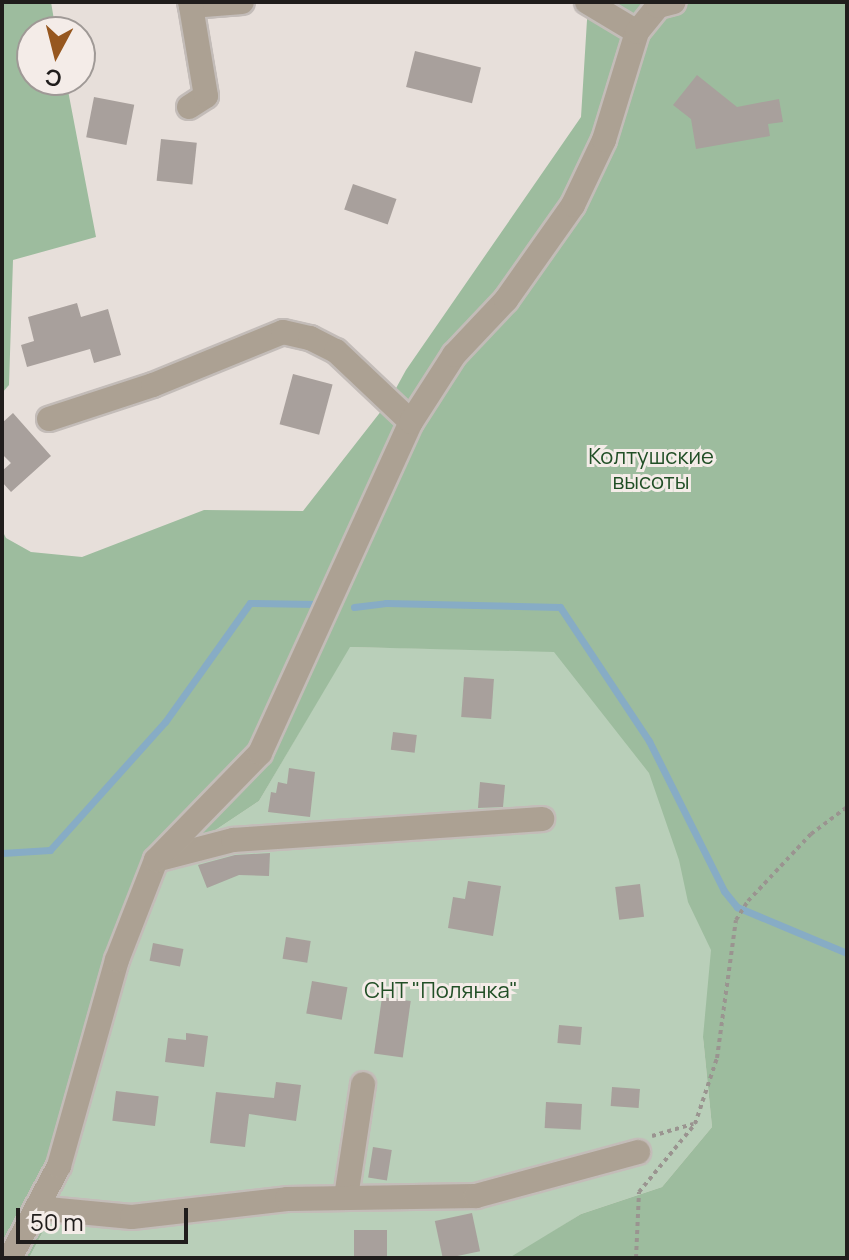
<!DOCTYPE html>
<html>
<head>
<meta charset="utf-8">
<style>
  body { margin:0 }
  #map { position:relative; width:849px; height:1260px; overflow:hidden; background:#e7dfda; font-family:Manrope,sans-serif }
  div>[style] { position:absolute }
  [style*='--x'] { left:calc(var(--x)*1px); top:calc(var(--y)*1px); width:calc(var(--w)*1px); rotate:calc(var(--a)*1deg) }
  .green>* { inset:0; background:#b9cfb9 }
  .forest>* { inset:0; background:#9dbc9e }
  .stream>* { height:7px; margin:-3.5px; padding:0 3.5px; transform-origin:3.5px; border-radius:3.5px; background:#87acc5 }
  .building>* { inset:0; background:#a8a09c; transform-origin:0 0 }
  .path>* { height:4px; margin-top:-2px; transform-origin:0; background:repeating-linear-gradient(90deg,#9a9490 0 4px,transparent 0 8px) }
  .roads { filter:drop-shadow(2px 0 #c3bcb8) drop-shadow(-2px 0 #c3bcb8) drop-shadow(0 2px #c3bcb8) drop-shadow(0 -2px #c3bcb8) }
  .minor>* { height:24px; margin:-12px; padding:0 12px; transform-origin:12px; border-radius:12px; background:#aca193 }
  span { translate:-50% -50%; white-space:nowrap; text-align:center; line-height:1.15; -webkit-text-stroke:6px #f4ece8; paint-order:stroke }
  .park-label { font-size:22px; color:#214f26 }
  .frame { position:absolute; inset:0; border:4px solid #201d1c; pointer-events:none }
  .north { position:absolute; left:16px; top:16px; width:80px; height:80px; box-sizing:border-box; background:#f4ece8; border:2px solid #9f9996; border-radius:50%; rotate:187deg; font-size:22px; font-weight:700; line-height:32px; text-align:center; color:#201d1c }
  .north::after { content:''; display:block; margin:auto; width:28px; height:36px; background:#96571f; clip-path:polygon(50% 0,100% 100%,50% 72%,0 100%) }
  .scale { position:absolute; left:16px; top:1208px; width:172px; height:36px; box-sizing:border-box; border:4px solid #201d1c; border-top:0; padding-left:10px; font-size:24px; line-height:28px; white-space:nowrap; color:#201d1c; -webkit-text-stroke:6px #f4ece8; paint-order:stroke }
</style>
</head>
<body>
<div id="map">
  <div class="green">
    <i style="clip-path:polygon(evenodd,637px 140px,847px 1258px,29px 1258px,58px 1203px,151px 873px,259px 801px,349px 647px,554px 651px,637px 140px,703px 1037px,721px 1116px,668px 1220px,543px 1238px,581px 1214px,662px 1187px,712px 1127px,703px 1037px)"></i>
  </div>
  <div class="forest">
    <i style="clip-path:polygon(2px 2px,51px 2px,56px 32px,32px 32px,32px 80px,66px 80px,96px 237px,13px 260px,9px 385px,2px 393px)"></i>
    <i style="clip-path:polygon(592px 2px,847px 2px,847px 1258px,509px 1258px,581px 1214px,662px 1187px,712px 1127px,703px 1037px,711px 950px,688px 902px,679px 860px,649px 773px,554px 652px,350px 647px,259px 801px,151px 873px,58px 1203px,29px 1258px,2px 1254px,2px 530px,6px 538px,31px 552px,82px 557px,204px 510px,303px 511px,389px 401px,406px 370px,581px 117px,587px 20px)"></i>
  </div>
  <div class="stream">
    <i style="--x:354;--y:607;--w:32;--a:-7"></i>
    <i style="--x:386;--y:603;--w:174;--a:1.3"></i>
    <i style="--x:560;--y:607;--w:161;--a:56.4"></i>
    <i style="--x:649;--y:741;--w:168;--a:63.4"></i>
    <i style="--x:724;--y:891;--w:21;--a:51"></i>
    <i style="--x:737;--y:907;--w:119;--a:22.7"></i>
    <i style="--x:2;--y:853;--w:48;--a:-3.6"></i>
    <i style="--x:50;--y:850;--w:172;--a:-48.1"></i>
    <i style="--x:165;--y:722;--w:146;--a:-54.5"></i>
    <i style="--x:250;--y:603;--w:66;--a:0.9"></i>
  </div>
  <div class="building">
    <i style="left:415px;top:51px;width:68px;height:37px;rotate:14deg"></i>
    <i style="clip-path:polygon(697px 75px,737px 107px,779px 99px,783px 122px,768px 124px,770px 136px,696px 149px,691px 119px,673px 105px)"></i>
    <i style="left:94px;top:97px;width:41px;height:41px;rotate:11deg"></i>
    <i style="left:161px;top:139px;width:36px;height:42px;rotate:6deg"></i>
    <i style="left:353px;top:184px;width:46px;height:27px;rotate:19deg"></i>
    <i style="clip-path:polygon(77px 303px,81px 317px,108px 309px,121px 355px,94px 363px,90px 349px,27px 367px,21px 345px,34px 341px,28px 317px)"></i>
    <i style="left:293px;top:374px;width:41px;height:52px;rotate:15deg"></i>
    <i style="clip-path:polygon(13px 413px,51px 456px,11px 492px,2px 482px,2px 471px,11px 463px,2px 454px,2px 423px)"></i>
    <i style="left:464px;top:677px;width:30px;height:40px;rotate:4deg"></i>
    <i style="left:393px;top:732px;width:24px;height:18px;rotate:7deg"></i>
    <i style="clip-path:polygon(289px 768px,315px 772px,310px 817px,268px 812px,271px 792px,276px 793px,278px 782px,287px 784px)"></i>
    <i style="clip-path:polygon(480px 782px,505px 785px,503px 807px,478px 808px)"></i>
    <i style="clip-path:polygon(270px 853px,269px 876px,239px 875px,207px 888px,198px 865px,235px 855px)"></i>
    <i style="clip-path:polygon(468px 881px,501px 886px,493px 936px,448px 928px,453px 897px,465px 899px)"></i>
    <i style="left:640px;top:884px;width:33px;height:25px;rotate:83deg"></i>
    <i style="left:286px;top:937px;width:25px;height:22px;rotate:9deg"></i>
    <i style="left:153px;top:943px;width:31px;height:18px;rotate:11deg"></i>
    <i style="left:312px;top:981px;width:36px;height:33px;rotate:10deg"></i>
    <i style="left:382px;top:997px;width:29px;height:57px;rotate:8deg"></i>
    <i style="left:559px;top:1025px;width:23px;height:18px;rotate:5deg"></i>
    <i style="clip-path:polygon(186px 1033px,208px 1036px,204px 1067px,165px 1062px,168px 1038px,186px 1040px)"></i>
    <i style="clip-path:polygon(276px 1082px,301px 1085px,296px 1121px,249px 1114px,245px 1147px,210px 1143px,216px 1092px,274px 1098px)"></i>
    <i style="left:612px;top:1087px;width:28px;height:19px;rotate:4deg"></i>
    <i style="left:116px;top:1091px;width:43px;height:30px;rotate:7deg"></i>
    <i style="left:546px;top:1102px;width:36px;height:26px;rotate:3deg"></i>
    <i style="left:373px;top:1147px;width:19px;height:31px;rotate:9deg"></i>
    <i style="left:472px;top:1213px;width:39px;height:38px;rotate:78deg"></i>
    <i style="left:387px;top:1230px;width:28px;height:33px;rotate:90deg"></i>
  </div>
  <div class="path">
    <i style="--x:652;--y:1136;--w:43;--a:-16.3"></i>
    <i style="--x:636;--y:1258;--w:66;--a:-87.4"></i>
    <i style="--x:639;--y:1192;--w:88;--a:-50.5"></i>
    <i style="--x:695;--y:1124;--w:70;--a:-71.6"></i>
    <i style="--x:717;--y:1058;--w:139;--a:-82.2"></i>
    <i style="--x:736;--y:920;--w:22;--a:-58"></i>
    <i style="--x:748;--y:901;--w:92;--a:-46.8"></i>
    <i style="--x:811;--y:834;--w:45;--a:-36.9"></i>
  </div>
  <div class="roads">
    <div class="minor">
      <i style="--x:190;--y:2;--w:4;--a:76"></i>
      <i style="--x:191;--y:6;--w:51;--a:-4.5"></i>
      <i style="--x:587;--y:2;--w:58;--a:31"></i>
      <i style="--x:189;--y:107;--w:20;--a:-33"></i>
      <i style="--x:206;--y:96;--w:91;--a:-99.5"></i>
      <i style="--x:49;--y:419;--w:109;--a:-18.1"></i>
      <i style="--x:153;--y:385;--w:140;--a:-22.2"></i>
      <i style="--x:283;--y:332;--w:28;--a:13"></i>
      <i style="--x:310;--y:338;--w:29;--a:27"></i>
      <i style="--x:336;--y:351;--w:103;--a:43.4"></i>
      <i style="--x:156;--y:860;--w:80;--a:-14.6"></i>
      <i style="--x:233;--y:840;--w:310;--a:-3.9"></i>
      <i style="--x:346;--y:1197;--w:114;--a:-81.4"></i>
      <i style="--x:37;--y:1208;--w:95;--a:5.4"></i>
      <i style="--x:132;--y:1217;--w:156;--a:-6.6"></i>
      <i style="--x:287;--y:1199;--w:189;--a:-0.9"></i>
      <i style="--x:476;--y:1196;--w:168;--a:-15.2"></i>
      <i style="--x:10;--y:1258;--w:104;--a:-62"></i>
      <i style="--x:59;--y:1166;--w:214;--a:-74.3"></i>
      <i style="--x:117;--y:960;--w:107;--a:-68.7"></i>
      <i style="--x:156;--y:860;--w:149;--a:-45.8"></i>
      <i style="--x:260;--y:753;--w:364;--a:-65.5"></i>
      <i style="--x:411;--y:422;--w:80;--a:-57.3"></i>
      <i style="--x:454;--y:355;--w:76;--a:-46.6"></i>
      <i style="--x:506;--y:300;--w:116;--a:-54.8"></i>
      <i style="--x:573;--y:205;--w:72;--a:-64.5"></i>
      <i style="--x:604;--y:140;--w:113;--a:-73"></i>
      <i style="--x:637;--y:32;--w:33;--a:-51"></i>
      <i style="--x:658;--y:6;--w:16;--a:-14"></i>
    </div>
  </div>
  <div class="park-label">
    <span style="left:651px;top:469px">Колтушские<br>высоты</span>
    <span style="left:441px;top:991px">СНТ "Полянка"</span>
  </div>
  <div class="frame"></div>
  <div class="north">С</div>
  <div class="scale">50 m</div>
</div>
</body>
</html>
